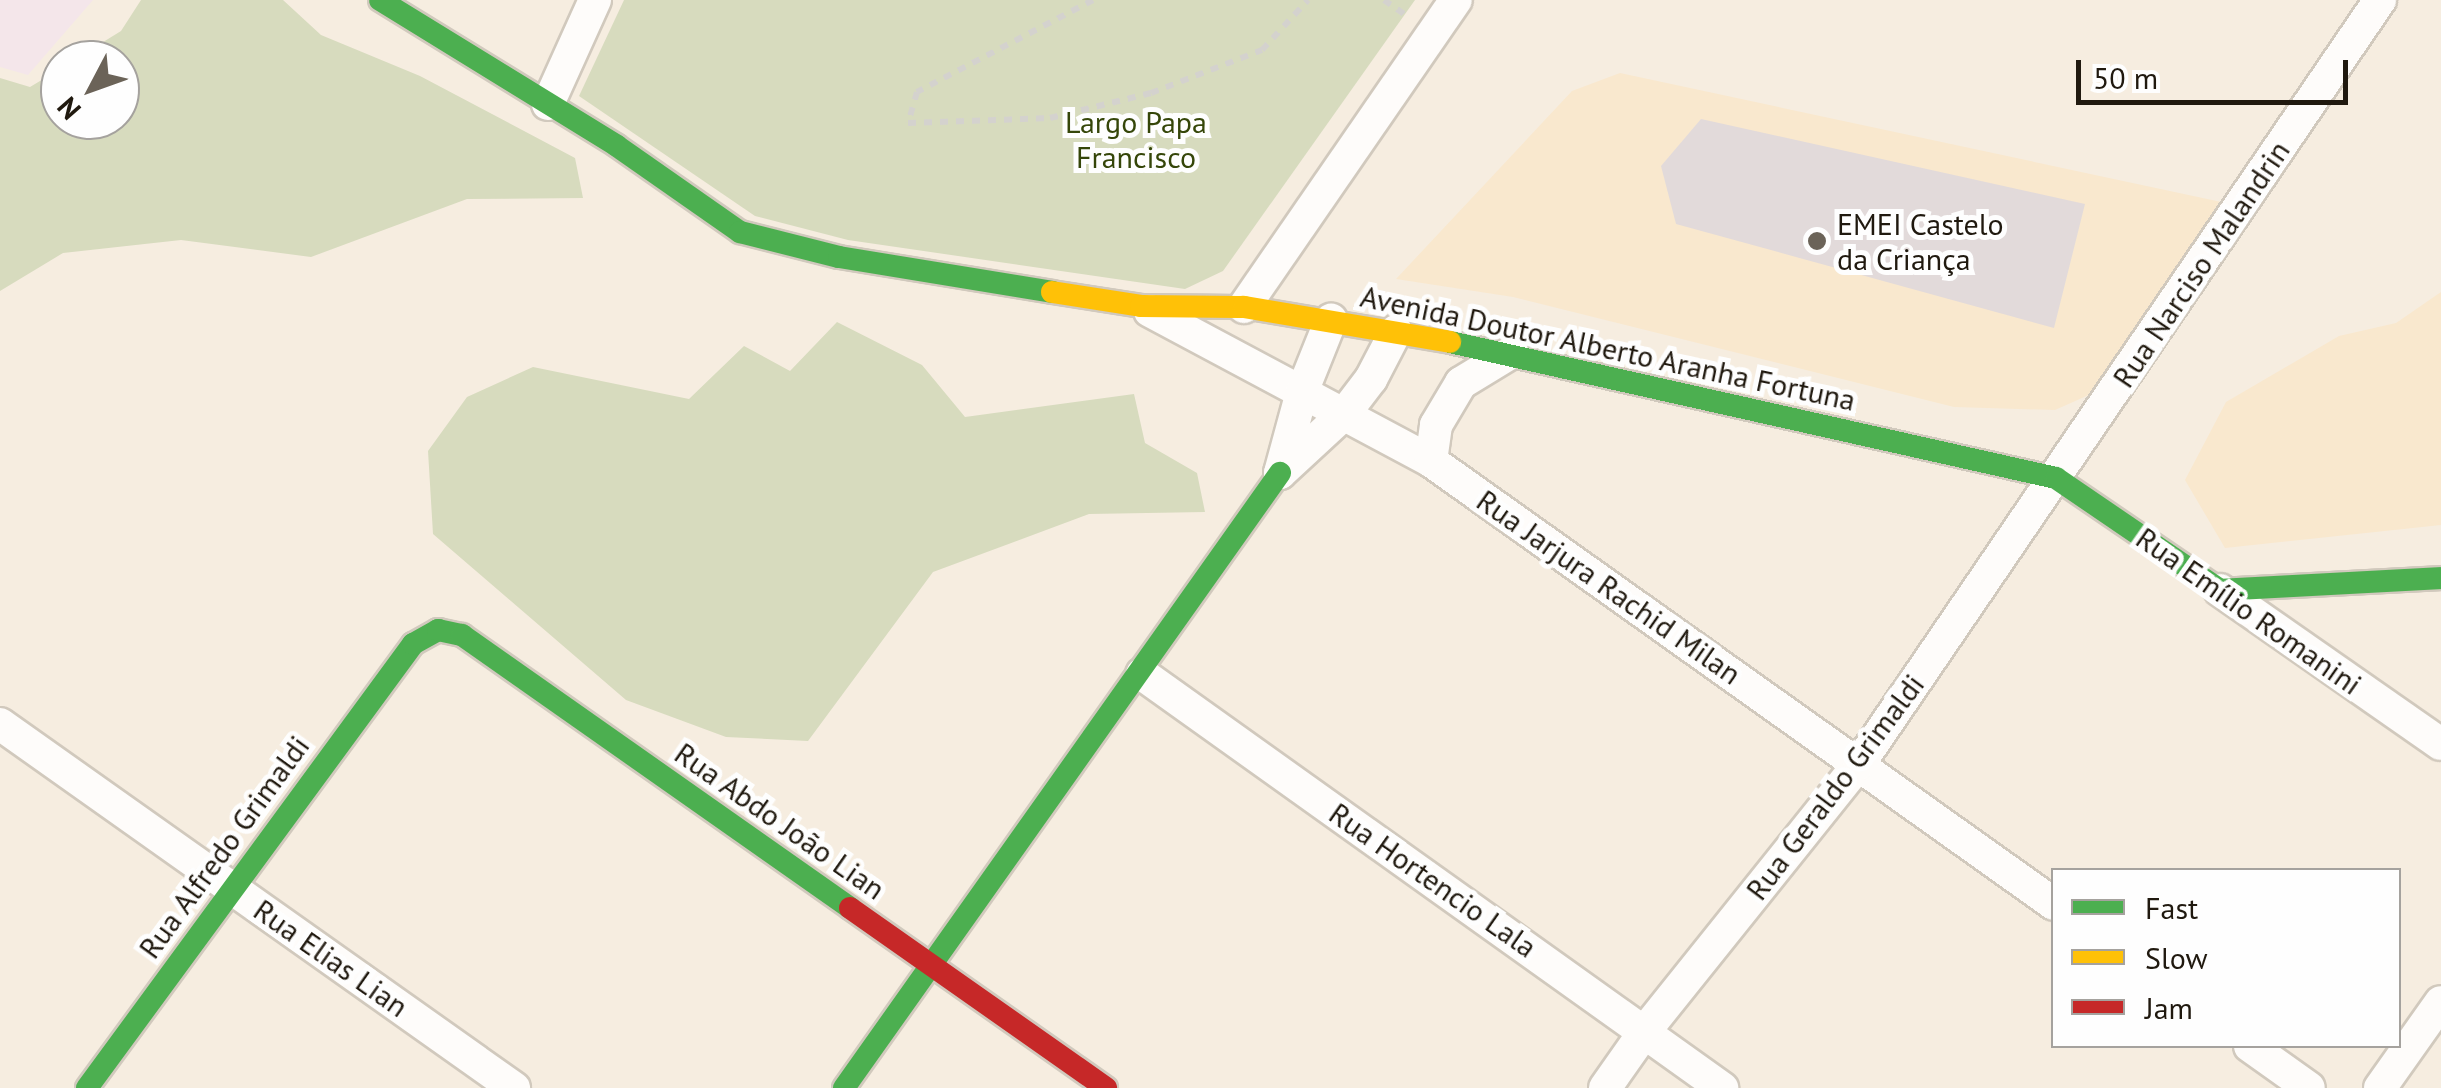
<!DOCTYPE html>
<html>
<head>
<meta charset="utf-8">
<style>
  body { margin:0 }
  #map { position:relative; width:2441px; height:1088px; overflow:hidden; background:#f6ede0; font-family:"PT Sans",sans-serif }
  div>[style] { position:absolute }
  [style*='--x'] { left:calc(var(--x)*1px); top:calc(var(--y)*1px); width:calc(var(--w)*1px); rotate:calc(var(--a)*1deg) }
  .industrial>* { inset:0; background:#f4e6ea }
  .built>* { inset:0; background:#f9e8ce }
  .green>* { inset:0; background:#d7dbbe }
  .building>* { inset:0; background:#e2dada }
  .path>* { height:6px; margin-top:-3px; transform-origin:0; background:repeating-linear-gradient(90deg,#d4d2ce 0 8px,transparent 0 16px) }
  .roads { filter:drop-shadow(2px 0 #d1c9bd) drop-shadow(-2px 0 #d1c9bd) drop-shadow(0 2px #d1c9bd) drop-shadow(0 -2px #d1c9bd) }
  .street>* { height:32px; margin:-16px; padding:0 16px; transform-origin:16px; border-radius:16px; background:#fefcfa }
  .fast>* { height:22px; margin:-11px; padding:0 11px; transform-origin:11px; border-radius:11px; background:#4caf50 }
  .slow>* { height:22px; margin:-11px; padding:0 11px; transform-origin:11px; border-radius:11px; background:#ffc107 }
  .jam>* { height:22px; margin:-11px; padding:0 11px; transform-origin:11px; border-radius:11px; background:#c62828 }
  .dots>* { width:28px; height:28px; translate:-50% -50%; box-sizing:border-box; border:5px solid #fefefe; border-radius:50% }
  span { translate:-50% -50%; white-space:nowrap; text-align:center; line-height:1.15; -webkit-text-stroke:10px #fefefe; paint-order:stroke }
  .park-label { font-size:30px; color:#354609 }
  .poi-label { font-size:30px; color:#20190f }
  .left { translate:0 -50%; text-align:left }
  .street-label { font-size:30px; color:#20190f }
  .legend { position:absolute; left:2051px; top:868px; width:350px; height:180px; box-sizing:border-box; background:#fefefe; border:2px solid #a5a29e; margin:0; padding:12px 18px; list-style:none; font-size:30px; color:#20190f }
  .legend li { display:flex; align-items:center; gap:20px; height:50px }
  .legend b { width:50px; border:2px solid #a5a29e }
  .north { position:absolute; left:40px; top:40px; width:100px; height:100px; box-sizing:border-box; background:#fefefe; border:2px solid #a5a29e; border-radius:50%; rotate:229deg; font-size:28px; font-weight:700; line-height:40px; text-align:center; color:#20190f }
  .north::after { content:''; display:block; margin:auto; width:35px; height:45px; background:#6b6358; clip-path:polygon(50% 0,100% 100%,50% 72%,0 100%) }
  .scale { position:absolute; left:2076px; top:60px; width:272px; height:45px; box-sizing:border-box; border:5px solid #20190f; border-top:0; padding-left:12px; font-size:30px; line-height:35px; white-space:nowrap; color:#20190f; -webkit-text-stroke:8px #fefefe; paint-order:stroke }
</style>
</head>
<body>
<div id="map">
  <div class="industrial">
    <i style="clip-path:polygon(0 0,93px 0,28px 75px,0 67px)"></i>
  </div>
  <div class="built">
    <i style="clip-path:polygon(1620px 73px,2226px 203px,2109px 386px,2055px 410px,1954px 407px,1513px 297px,1396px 279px,1572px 91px)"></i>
    <i style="clip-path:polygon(2441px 292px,2441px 525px,2225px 548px,2185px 480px,2226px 402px,2339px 336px,2396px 323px)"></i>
  </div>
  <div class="green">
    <i style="clip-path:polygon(141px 0,283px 0,321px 35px,420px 76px,575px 158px,583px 198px,467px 199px,311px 257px,181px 240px,63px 253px,0 291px,0 78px,30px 87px,60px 69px,60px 120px,120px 120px,120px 60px,74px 60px,121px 31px)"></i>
    <i style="clip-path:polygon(624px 0,1415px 0,1223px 271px,1185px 289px,848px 240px,755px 216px,579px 96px)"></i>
    <i style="clip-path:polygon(837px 322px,922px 365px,965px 417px,1134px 394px,1145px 443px,1197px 473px,1205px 512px,1089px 514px,933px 572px,808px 741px,726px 737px,626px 700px,433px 534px,428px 451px,467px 397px,533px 367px,689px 399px,744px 346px,790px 371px)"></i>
  </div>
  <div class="building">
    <i style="clip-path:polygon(1701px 119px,2085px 204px,2054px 328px,1676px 224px,1661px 166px)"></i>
  </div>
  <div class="path">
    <i style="--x:1093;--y:0;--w:199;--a:152.4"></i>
    <i style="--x:917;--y:92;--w:32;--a:106"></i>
    <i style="--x:908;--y:123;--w:142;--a:-2"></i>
    <i style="--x:1050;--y:118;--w:104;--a:-13.9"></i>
    <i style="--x:1151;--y:93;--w:119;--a:-21.2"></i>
    <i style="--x:1262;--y:50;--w:68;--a:-47.4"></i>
    <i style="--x:1384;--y:0;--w:28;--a:35"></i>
  </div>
  <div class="roads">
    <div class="street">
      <i style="--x:548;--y:104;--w:114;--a:-65.7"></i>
      <i style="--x:1244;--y:307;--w:373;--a:-55.4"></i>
      <i style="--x:1150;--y:311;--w:319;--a:28.1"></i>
      <i style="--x:1431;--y:461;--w:764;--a:35.42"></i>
      <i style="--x:1431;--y:461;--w:36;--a:-82"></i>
      <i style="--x:1436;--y:425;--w:49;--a:-59.2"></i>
      <i style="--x:1461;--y:383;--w:60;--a:-31.3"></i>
      <i style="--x:1280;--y:473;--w:88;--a:-42.7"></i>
      <i style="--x:1345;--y:413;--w:43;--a:-52.6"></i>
      <i style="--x:1371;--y:379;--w:54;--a:-62.5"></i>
      <i style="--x:1280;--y:473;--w:84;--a:-74.8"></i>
      <i style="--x:1302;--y:392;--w:78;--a:-68.1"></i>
      <i style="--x:2220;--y:590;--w:269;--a:34.9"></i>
      <i style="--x:1142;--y:674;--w:713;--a:35.52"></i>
      <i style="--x:0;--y:724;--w:630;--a:35.31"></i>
      <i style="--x:2250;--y:1046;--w:72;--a:35.4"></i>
      <i style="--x:1605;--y:1088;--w:70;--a:-54.9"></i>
      <i style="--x:1645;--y:1031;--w:342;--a:-51.3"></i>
      <i style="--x:1859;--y:764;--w:925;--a:-55.71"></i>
      <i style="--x:2380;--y:1088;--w:105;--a:-54.7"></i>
    </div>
    <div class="fast">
      <i style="--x:380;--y:0;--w:278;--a:31.6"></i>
      <i style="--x:617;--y:146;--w:150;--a:35"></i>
      <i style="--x:740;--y:232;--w:102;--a:14.2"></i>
      <i style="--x:839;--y:257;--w:216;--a:9.3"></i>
      <i style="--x:1450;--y:342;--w:621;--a:12.65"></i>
      <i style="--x:2056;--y:478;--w:199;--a:34.3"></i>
      <i style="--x:2220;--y:590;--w:221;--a:-3.1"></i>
      <i style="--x:87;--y:1088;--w:551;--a:-53.71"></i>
      <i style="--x:413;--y:644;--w:29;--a:-29"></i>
      <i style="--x:438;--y:630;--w:25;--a:12"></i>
      <i style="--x:462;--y:635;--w:474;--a:35.1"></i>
      <i style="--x:844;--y:1088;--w:754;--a:-54.67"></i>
    </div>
    <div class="slow">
      <i style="--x:1052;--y:292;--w:90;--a:8.9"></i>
      <i style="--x:1141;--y:306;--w:103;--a:0.6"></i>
      <i style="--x:1244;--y:307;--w:209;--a:9.6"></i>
    </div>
    <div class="jam">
      <i style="--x:850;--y:908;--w:313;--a:35.1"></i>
    </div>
  </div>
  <div class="dots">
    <i style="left:1817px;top:241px;background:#6b6358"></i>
  </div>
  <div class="park-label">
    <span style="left:1136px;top:139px">Largo Papa<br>Francisco</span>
  </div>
  <div class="poi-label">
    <span class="left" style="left:1837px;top:241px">EMEI Castelo<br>da Criança</span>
  </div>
  <div class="street-label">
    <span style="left:2201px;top:264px;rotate:-56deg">Rua Narciso Malandrin</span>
    <span style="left:1608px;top:348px;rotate:12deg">Avenida Doutor Alberto Aranha Fortuna</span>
    <span style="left:1609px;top:587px;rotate:35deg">Rua Jarjura Rachid Milan</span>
    <span style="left:2249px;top:611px;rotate:35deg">Rua Emílio Romanini</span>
    <span style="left:1835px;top:787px;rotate:-53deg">Rua Geraldo Grimaldi</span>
    <span style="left:780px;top:821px;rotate:35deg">Rua Abdo João Lian</span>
    <span style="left:224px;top:847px;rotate:-54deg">Rua Alfredo Grimaldi</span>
    <span style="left:1433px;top:880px;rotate:35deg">Rua Hortencio Lala</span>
    <span style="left:331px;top:958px;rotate:35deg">Rua Elias Lian</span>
  </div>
  <ul class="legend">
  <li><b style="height:12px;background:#4caf50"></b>Fast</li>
  <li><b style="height:12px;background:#ffc107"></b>Slow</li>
  <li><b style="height:12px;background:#c62828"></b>Jam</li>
  </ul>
  <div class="north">N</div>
  <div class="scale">50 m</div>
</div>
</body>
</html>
